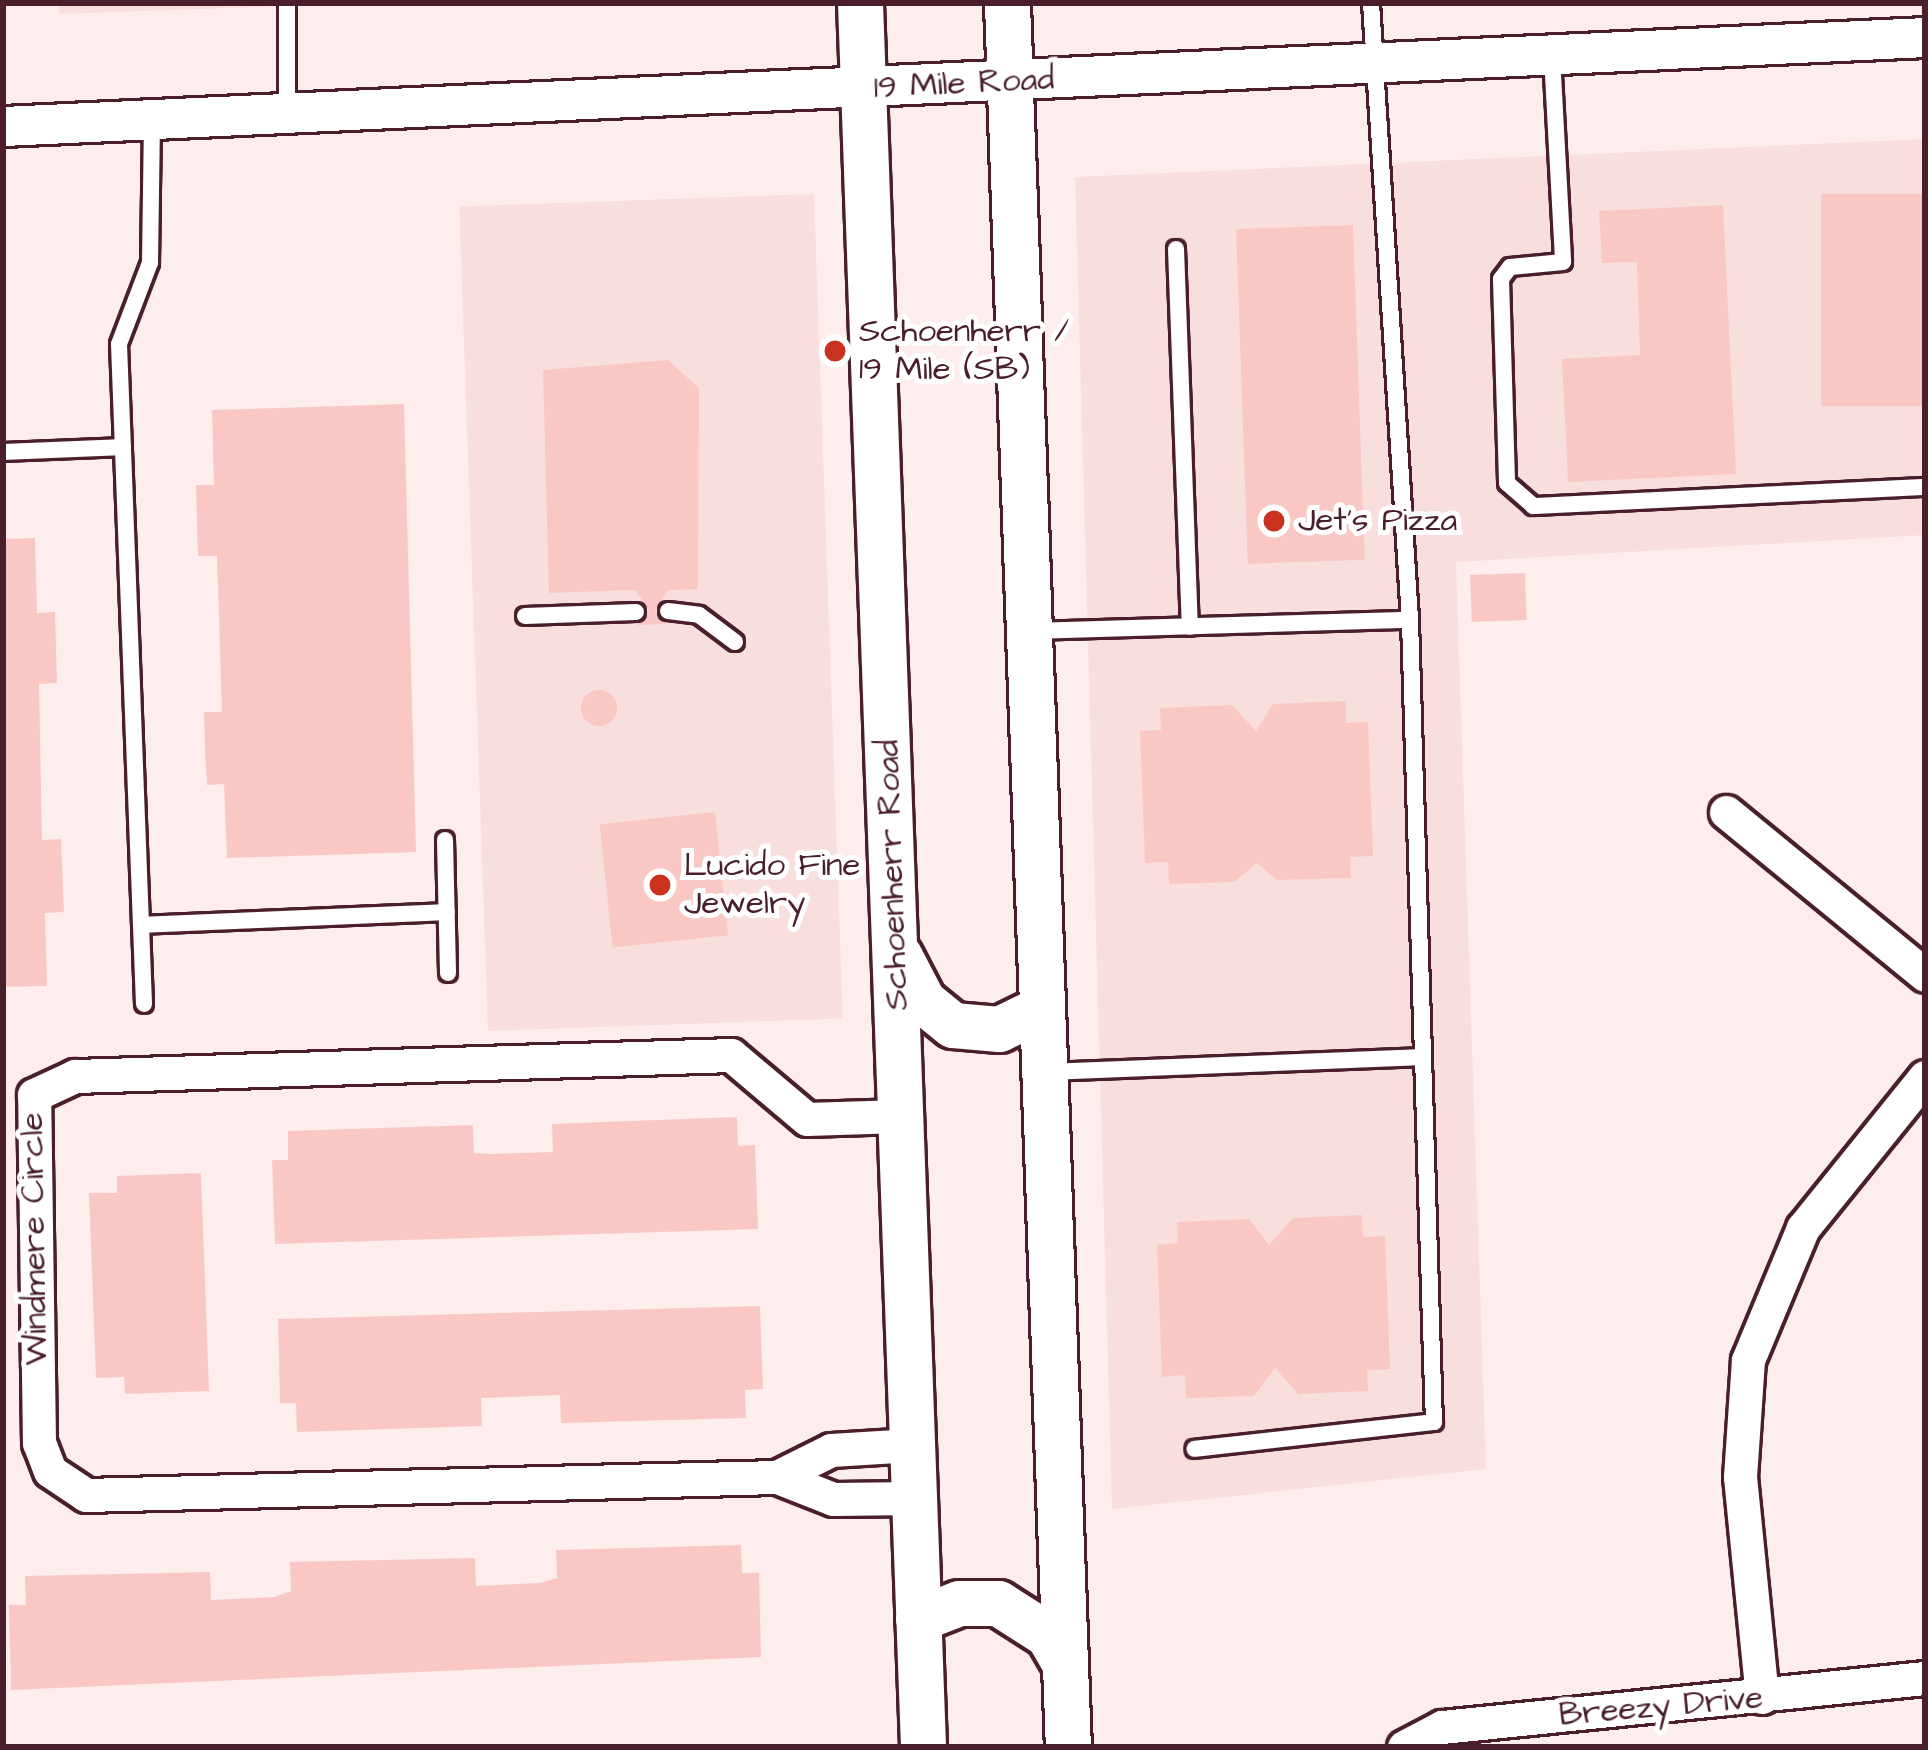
<!DOCTYPE html>
<html>
<head>
<meta charset="utf-8">
<style>
  body { margin:0 }
  #map { position:relative; width:1928px; height:1750px; overflow:hidden; background:#fdeeed; font-family:"Architects Daughter",sans-serif }
  div>[style] { position:absolute }
  [style*='--x'] { left:calc(var(--x)*1px); top:calc(var(--y)*1px); width:calc(var(--w)*1px); rotate:calc(var(--a)*1deg) }
  .built>* { inset:0; background:#f8dfdd; transform-origin:0 0 }
  .building>* { inset:0; background:#f9c8c4; transform-origin:0 0 }
  .round { border-radius:50% }
  .roads { filter:drop-shadow(3px 0 #4a1f2b) drop-shadow(-3px 0 #4a1f2b) drop-shadow(0 3px #4a1f2b) drop-shadow(0 -3px #4a1f2b) }
  .service>* { height:16px; margin:-8px; padding:0 8px; transform-origin:8px; border-radius:8px; background:#fff }
  .minor>* { height:33px; margin:-16.5px; padding:0 16.5px; transform-origin:16.5px; border-radius:16.5px; background:#fff }
  .tertiary>* { height:39px; margin:-19.5px; padding:0 19.5px; transform-origin:19.5px; border-radius:19.5px; background:#fff }
  .secondary>* { height:45px; margin:-22.5px; padding:0 22.5px; transform-origin:22.5px; border-radius:22.5px; background:#fff }
  .dots>* { width:33px; height:33px; translate:-50% -50%; box-sizing:border-box; border:6px solid #fff; border-radius:50% }
  span { translate:-50% -50%; white-space:nowrap; text-align:center; line-height:1.15; -webkit-text-stroke:10px #fff; paint-order:stroke }
  .street-label { font-size:33px; color:#4a1f2b }
  .poi-label { font-size:33px; color:#4a1f2b }
  .left { translate:0 -50%; text-align:left }
  .frame { position:absolute; inset:0; border:6px solid #4a1f2b; pointer-events:none }
</style>
</head>
<body>
<div id="map">
  <div class="built">
    <i style="clip-path:polygon(58px 3px,343px 3px,343px 4px,59px 14px)"></i>
    <i style="clip-path:polygon(1925px 139px,1925px 535px,1456px 562px,1486px 1469px,1112px 1509px,1075px 177px)"></i>
    <i style="left:814px;top:194px;width:825px;height:355px;rotate:88deg"></i>
  </div>
  <div class="building">
    <i style="left:1925px;top:194px;width:212px;height:104px;rotate:90deg"></i>
    <i style="clip-path:polygon(1723px 205px,1736px 474px,1568px 482px,1562px 359px,1640px 355px,1637px 262px,1602px 263px,1599px 211px)"></i>
    <i style="left:1353px;top:225px;width:335px;height:117px;rotate:88deg"></i>
    <i style="clip-path:polygon(668px 360px,699px 388px,698px 589px,668px 590px,655px 611px,666px 624px,637px 625px,649px 610px,635px 590px,549px 593px,543px 370px)"></i>
    <i style="clip-path:polygon(404px 404px,416px 852px,227px 858px,224px 784px,207px 785px,205px 749px,204px 712px,222px 712px,217px 556px,198px 556px,196px 485px,214px 485px,212px 410px)"></i>
    <i style="clip-path:polygon(35px 538px,37px 613px,55px 612px,57px 683px,39px 684px,42px 840px,61px 839px,64px 912px,45px 913px,47px 986px,3px 987px,3px 539px)"></i>
    <i style="left:1525px;top:573px;width:47px;height:55px;rotate:88deg"></i>
    <i class="round" style="left:581px;top:690px;width:36px;height:36px"></i>
    <i style="clip-path:polygon(1346px 701px,1346px 723px,1368px 722px,1373px 856px,1350px 857px,1351px 878px,1277px 880px,1257px 863px,1234px 882px,1169px 884px,1168px 862px,1145px 863px,1140px 731px,1161px 730px,1160px 708px,1232px 705px,1256px 731px,1273px 704px)"></i>
    <i style="left:715px;top:812px;width:124px;height:116px;rotate:84deg"></i>
    <i style="clip-path:polygon(737px 1117px,738px 1146px,755px 1145px,758px 1229px,275px 1244px,272px 1160px,288px 1160px,288px 1131px,473px 1125px,474px 1153px,491px 1154px,553px 1152px,552px 1124px)"></i>
    <i style="clip-path:polygon(201px 1173px,209px 1391px,125px 1394px,124px 1377px,96px 1378px,89px 1193px,117px 1193px,117px 1176px)"></i>
    <i style="clip-path:polygon(1362px 1215px,1363px 1237px,1385px 1236px,1390px 1369px,1367px 1370px,1368px 1391px,1298px 1394px,1275px 1368px,1254px 1396px,1186px 1398px,1185px 1375px,1162px 1377px,1157px 1245px,1178px 1243px,1177px 1222px,1249px 1219px,1269px 1245px,1293px 1218px)"></i>
    <i style="clip-path:polygon(760px 1306px,763px 1389px,745px 1390px,746px 1418px,561px 1423px,560px 1395px,481px 1398px,482px 1426px,297px 1432px,296px 1403px,280px 1403px,278px 1319px)"></i>
    <i style="clip-path:polygon(741px 1545px,742px 1573px,759px 1573px,761px 1657px,11px 1690px,9px 1605px,26px 1605px,25px 1576px,210px 1572px,211px 1600px,275px 1597px,291px 1591px,290px 1562px,475px 1558px,476px 1586px,540px 1583px,557px 1578px,556px 1550px)"></i>
  </div>
  <div class="roads">
    <div class="service">
      <i style="--x:287;--y:3;--w:107;--a:90"></i>
      <i style="--x:1371;--y:3;--w:618;--a:86.38"></i>
      <i style="--x:1552;--y:56;--w:206;--a:86.9"></i>
      <i style="--x:1563;--y:262;--w:53;--a:174.6"></i>
      <i style="--x:1510;--y:267;--w:15;--a:127"></i>
      <i style="--x:1501;--y:279;--w:204;--a:88.3"></i>
      <i style="--x:1507;--y:483;--w:35;--a:41"></i>
      <i style="--x:1533;--y:506;--w:392;--a:-2.8"></i>
      <i style="--x:1176;--y:249;--w:378;--a:87.9"></i>
      <i style="--x:3;--y:452;--w:120;--a:-2.4"></i>
      <i style="--x:668;--y:611;--w:31;--a:7"></i>
      <i style="--x:699;--y:615;--w:45;--a:36.9"></i>
      <i style="--x:525;--y:616;--w:111;--a:-2.1"></i>
      <i style="--x:1031;--y:631;--w:379;--a:-1.7"></i>
      <i style="--x:1410;--y:620;--w:802;--a:88.29"></i>
      <i style="--x:1434;--y:1422;--w:241;--a:173.6"></i>
      <i style="--x:445;--y:840;--w:133;--a:88.7"></i>
      <i style="--x:141;--y:925;--w:306;--a:-2.4"></i>
      <i style="--x:144;--y:1004;--w:660;--a:-92.17"></i>
      <i style="--x:119;--y:344;--w:87;--a:-69.1"></i>
      <i style="--x:150;--y:263;--w:141;--a:-89.2"></i>
      <i style="--x:1049;--y:1072;--w:374;--a:-2.3"></i>
    </div>
    <div class="minor">
      <i style="--x:1726;--y:812;--w:257;--a:39.3"></i>
      <i style="--x:912;--y:1445;--w:81;--a:176.5"></i>
      <i style="--x:831;--y:1450;--w:60;--a:153.4"></i>
      <i style="--x:777;--y:1477;--w:60;--a:21.4"></i>
      <i style="--x:833;--y:1499;--w:82;--a:-0.7"></i>
      <i style="--x:777;--y:1477;--w:691;--a:178.51"></i>
      <i style="--x:86;--y:1495;--w:43;--a:-146.3"></i>
      <i style="--x:50;--y:1471;--w:30;--a:-111"></i>
      <i style="--x:39;--y:1443;--w:348;--a:-90.8"></i>
      <i style="--x:34;--y:1095;--w:45;--a:-24.9"></i>
      <i style="--x:75;--y:1076;--w:656;--a:-1.83"></i>
      <i style="--x:731;--y:1055;--w:99;--a:40.1"></i>
      <i style="--x:807;--y:1119;--w:93;--a:-1.8"></i>
      <i style="--x:1762;--y:1697;--w:221;--a:-95.7"></i>
      <i style="--x:1740;--y:1477;--w:117;--a:-86.1"></i>
      <i style="--x:1748;--y:1360;--w:143;--a:-67.4"></i>
      <i style="--x:1803;--y:1228;--w:194;--a:-51.1"></i>
      <i style="--x:1404;--y:1747;--w:43;--a:-27.8"></i>
      <i style="--x:1442;--y:1727;--w:485;--a:-5.8"></i>
    </div>
    <div class="tertiary">
      <i style="--x:3;--y:126;--w:1924;--a:-2.65"></i>
    </div>
    <div class="secondary">
      <i style="--x:860;--y:3;--w:1745;--a:87.93"></i>
      <i style="--x:1007;--y:3;--w:1745;--a:88"></i>
      <i style="--x:899;--y:955;--w:52;--a:62.4"></i>
      <i style="--x:923;--y:1001;--w:38;--a:39"></i>
      <i style="--x:953;--y:1025;--w:46;--a:5"></i>
      <i style="--x:999;--y:1029;--w:46;--a:-26"></i>
      <i style="--x:918;--y:1619;--w:44;--a:-21.3"></i>
      <i style="--x:959;--y:1603;--w:39;--a:0"></i>
      <i style="--x:998;--y:1603;--w:59;--a:32.6"></i>
      <i style="--x:1048;--y:1635;--w:34;--a:60"></i>
    </div>
  </div>
  <div class="dots">
    <i style="left:835px;top:351px;background:#c8321e"></i>
    <i style="left:1274px;top:521px;background:#c8321e"></i>
    <i style="left:660px;top:885px;background:#c8321e"></i>
  </div>
  <div class="street-label">
    <span style="left:964px;top:84px;rotate:-3deg">19 Mile Road</span>
    <span style="left:893px;top:875px;rotate:-92deg">Schoenherr Road</span>
    <span style="left:35px;top:1239px;rotate:-91deg">Windmere Circle</span>
    <span style="left:1661px;top:1707px;rotate:-5deg">Breezy Drive</span>
  </div>
  <div class="poi-label">
    <span class="left" style="left:859px;top:351px">Schoenherr /<br>19 Mile (SB)</span>
    <span class="left" style="left:1298px;top:521px">Jet's Pizza</span>
    <span class="left" style="left:684px;top:885px">Lucido Fine<br>Jewelry</span>
  </div>
  <div class="frame"></div>
</div>
</body>
</html>
